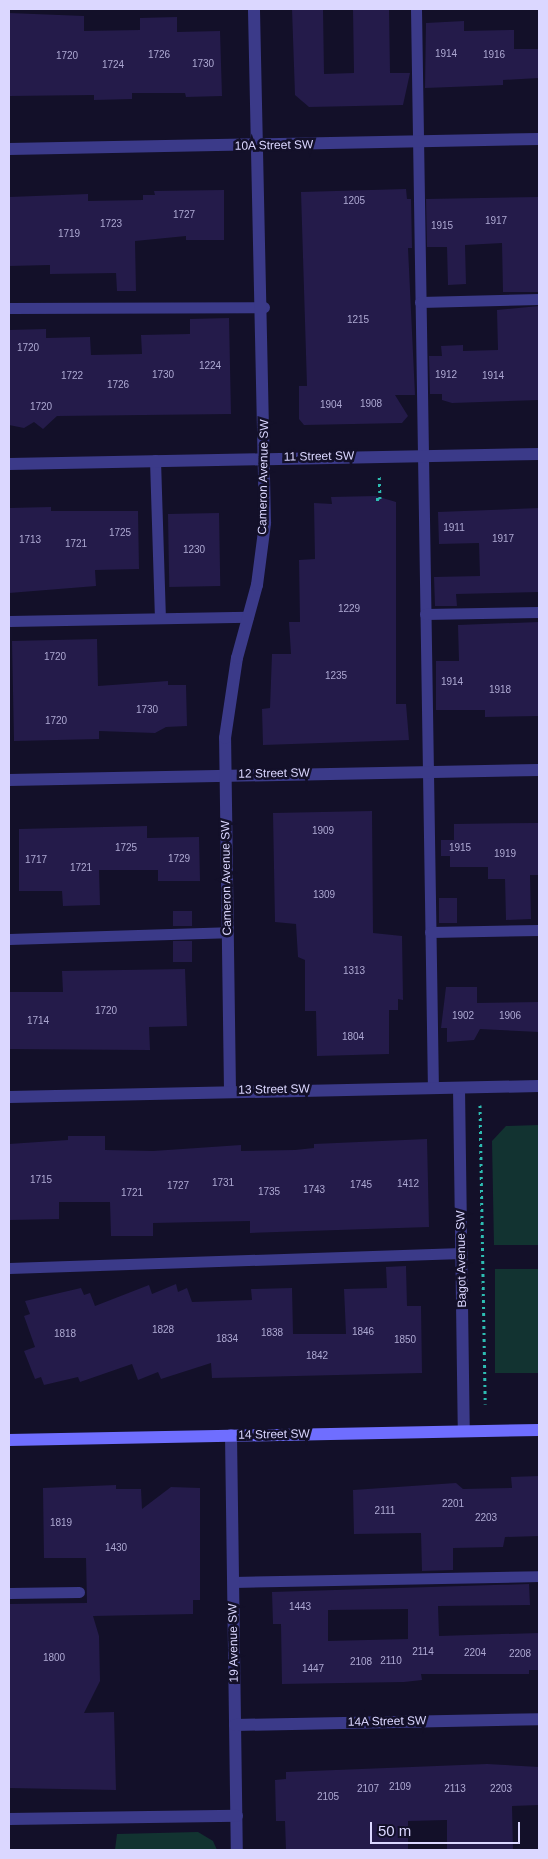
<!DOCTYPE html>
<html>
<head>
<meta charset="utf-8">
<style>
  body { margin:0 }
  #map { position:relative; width:548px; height:1859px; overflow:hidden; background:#131029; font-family:Helvetica,sans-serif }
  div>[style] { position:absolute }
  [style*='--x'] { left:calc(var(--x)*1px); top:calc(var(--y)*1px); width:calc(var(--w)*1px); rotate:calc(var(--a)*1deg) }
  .green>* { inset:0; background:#123331; transform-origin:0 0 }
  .building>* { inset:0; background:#241b4a; transform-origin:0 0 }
  .path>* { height:3px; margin-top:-1.5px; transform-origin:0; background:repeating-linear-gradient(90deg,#2dbdb2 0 2.5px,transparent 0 6.5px) }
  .service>* { height:11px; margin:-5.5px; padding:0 5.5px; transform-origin:5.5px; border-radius:5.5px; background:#3b3a89 }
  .minor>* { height:12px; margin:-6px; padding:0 6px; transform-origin:6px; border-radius:6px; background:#3b3a89 }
  .secondary>* { height:12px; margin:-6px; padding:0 6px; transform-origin:6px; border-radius:6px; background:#6f6eff }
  span { translate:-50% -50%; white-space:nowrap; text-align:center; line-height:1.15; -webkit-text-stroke:5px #131029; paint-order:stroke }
  .number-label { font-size:10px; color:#ada8d2 }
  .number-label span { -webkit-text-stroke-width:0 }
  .street-label { font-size:12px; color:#dbd7ff }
  .frame { position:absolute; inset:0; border:10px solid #dbd7ff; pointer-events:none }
  .scale { position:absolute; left:370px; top:1822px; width:150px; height:22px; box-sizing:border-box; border:2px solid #dbd7ff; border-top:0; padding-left:6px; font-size:15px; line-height:18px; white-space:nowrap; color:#dbd7ff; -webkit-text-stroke:4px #131029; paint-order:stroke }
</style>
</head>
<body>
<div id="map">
  <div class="green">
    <i style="clip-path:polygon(539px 1125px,539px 1245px,494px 1245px,492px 1141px,506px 1126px)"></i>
    <i style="left:539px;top:1269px;width:104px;height:44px;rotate:90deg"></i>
    <i style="clip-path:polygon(198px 1832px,213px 1841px,217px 1850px,115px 1850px,117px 1834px)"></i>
  </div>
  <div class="building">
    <i style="clip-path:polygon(292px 9px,323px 9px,324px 74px,354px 73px,353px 9px,389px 9px,390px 73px,410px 73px,403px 105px,309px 107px,295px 95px)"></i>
    <i style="clip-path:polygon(9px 13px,84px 16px,84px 31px,140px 30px,140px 18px,177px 17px,177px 32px,220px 31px,222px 96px,186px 97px,185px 93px,132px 93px,132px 99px,94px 100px,94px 95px,9px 96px)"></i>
    <i style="clip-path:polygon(464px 21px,464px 31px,514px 30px,514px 49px,539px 49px,539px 78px,503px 80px,503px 85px,425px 88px,426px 23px)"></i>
    <i style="clip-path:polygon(406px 189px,407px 199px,411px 199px,412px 248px,408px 248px,415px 395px,395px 395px,408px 416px,402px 423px,304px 425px,299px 419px,299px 386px,307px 386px,301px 192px)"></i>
    <i style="clip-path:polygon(224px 190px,224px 240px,186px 240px,186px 236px,135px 241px,136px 291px,117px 291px,116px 273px,50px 274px,50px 265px,9px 266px,9px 197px,88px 194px,88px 201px,143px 200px,143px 195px,155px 195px,154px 191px)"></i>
    <i style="clip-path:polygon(539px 197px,539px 292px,503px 292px,502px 243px,465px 245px,466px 284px,448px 285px,447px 247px,427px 247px,426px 199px)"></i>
    <i style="clip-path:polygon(539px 306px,539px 400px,452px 403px,442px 400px,442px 394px,430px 394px,429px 356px,442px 356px,441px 346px,463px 345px,463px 351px,498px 350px,497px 310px)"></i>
    <i style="clip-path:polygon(229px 318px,231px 414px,57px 416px,43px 429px,34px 422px,24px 428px,9px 425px,9px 330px,46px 329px,46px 338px,90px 337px,91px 355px,142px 354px,141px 335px,190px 334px,190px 319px)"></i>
    <i style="clip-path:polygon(376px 496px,396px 502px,396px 704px,406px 704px,409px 740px,263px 745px,262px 709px,270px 708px,272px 654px,291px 654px,289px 622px,300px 622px,299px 560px,315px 559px,314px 503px,332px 504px,331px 497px)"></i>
    <i style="clip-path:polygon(51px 507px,51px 511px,138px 511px,139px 569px,95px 570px,96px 586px,9px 593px,9px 508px)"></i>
    <i style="clip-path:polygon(539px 508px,539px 592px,456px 594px,457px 606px,435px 606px,434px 577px,480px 576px,479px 543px,439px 544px,438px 512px)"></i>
    <i style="left:219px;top:513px;width:73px;height:51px;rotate:89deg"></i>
    <i style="clip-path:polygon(539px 622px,539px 716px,485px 717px,485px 710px,436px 710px,436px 661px,459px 661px,458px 625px)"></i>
    <i style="clip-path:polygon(97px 639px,98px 686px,168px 681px,168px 685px,186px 685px,187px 726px,166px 727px,155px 733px,99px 731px,99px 739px,14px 741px,12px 641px)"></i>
    <i style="clip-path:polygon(372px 811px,373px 933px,402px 936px,403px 1000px,398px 999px,398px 1010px,389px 1010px,389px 1054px,317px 1056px,316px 1011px,305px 1011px,305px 960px,298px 957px,296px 924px,275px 922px,273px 813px)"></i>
    <i style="clip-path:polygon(539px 823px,539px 875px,530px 875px,531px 919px,506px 920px,505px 879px,488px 879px,488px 867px,450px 867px,450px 856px,441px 856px,441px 840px,454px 840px,454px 824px)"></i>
    <i style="clip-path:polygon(147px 826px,147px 838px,199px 837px,200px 881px,158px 881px,158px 870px,99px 870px,100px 905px,63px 906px,62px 891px,19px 891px,19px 829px)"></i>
    <i style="left:439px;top:898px;width:18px;height:25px"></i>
    <i style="left:192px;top:911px;width:15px;height:19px;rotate:90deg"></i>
    <i style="left:173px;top:941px;width:19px;height:21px"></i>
    <i style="clip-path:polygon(185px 969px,187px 1026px,149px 1027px,150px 1050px,9px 1049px,9px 992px,63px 992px,62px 971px)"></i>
    <i style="clip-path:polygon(446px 987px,477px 987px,477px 1003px,539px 1002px,539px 1032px,480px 1029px,474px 1040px,447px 1042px,447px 1028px,441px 1028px)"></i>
    <i style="clip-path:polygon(68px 1136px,105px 1136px,105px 1150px,153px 1151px,241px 1145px,241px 1151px,295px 1150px,314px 1148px,314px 1144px,427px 1139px,429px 1227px,250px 1233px,250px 1221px,200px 1222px,153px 1223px,153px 1236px,111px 1236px,110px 1202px,59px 1202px,59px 1219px,9px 1220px,9px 1144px,68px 1140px)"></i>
    <i style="clip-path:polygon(406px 1266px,407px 1306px,421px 1306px,422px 1373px,212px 1378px,211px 1363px,161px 1379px,158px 1372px,138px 1380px,132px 1364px,80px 1382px,78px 1377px,44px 1385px,41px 1377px,35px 1379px,24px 1351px,35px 1347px,24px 1316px,30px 1314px,25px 1301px,81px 1288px,84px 1295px,90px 1293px,95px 1306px,149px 1285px,152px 1294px,176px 1284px,178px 1292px,187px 1288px,192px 1302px,252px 1300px,251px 1289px,292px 1288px,293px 1334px,346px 1334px,344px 1289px,387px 1288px,386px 1267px)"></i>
    <i style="clip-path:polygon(539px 1476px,539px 1536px,505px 1537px,503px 1547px,453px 1548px,453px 1570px,422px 1571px,421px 1533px,354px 1534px,353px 1490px,456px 1483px,463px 1489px,512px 1488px,511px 1477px)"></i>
    <i style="clip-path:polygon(116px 1485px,116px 1489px,141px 1489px,142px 1509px,171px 1487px,200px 1488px,200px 1600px,193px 1600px,193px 1614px,93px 1616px,99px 1636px,100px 1681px,84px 1713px,114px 1712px,116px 1790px,9px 1788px,9px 1604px,87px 1603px,86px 1558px,44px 1558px,43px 1488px)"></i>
    <i style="clip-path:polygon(evenodd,529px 1584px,530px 1605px,438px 1606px,439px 1636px,539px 1633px,539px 1670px,529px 1670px,529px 1674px,421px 1674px,422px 1680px,404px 1682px,282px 1684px,281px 1624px,273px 1624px,272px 1592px,529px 1584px,408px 1609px,408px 1639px,328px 1641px,328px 1610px,408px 1609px)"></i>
    <i style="clip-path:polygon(487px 1764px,539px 1767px,539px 1805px,512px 1806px,513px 1850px,447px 1850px,447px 1820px,408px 1821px,408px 1850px,286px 1850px,285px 1821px,276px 1821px,275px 1780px,286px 1779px,286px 1772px)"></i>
  </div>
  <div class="path">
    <i style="--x:376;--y:499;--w:4;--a:0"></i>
    <i style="--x:380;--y:499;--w:23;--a:-92"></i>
    <i style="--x:480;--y:1105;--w:299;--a:89"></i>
  </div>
  <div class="service">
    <i style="--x:416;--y:9;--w:1079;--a:89.1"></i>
    <i style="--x:420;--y:302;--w:119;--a:-1.4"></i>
    <i style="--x:9;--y:308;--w:255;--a:-0.2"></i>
    <i style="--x:155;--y:460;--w:157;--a:88.2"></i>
    <i style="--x:425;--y:614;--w:114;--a:-1"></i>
    <i style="--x:9;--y:621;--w:239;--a:-1"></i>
    <i style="--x:430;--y:932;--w:109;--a:-1.1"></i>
    <i style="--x:9;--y:939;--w:218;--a:-1.8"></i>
    <i style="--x:9;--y:1268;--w:453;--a:-1.9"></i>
    <i style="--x:233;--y:1582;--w:306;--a:-1.1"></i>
    <i style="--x:9;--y:1593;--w:70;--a:-0.8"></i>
  </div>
  <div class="minor">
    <i style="--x:9;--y:149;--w:530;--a:-1.08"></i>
    <i style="--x:9;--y:464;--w:530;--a:-1.08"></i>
    <i style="--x:9;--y:780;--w:530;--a:-1.08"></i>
    <i style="--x:459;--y:1088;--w:343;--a:89.2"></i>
    <i style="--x:230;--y:1091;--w:353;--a:-90.8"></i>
    <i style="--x:225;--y:738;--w:81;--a:-81.5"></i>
    <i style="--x:237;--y:658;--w:76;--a:-74.7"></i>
    <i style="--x:257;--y:585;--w:63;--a:-82.6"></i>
    <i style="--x:265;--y:523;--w:514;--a:-91.23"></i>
    <i style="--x:9;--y:1097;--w:530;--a:-1.19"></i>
    <i style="--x:231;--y:1435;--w:415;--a:89.2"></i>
    <i style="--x:235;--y:1725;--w:304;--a:-1.1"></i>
    <i style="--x:9;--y:1819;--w:228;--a:-0.8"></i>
  </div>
  <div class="secondary">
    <i style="--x:9;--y:1440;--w:530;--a:-1.08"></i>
  </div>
  <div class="number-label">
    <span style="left:446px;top:54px">1914</span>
    <span style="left:159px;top:55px">1726</span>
    <span style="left:494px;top:55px">1916</span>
    <span style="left:67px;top:56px">1720</span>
    <span style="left:203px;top:64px">1730</span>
    <span style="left:113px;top:65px">1724</span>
    <span style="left:354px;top:201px">1205</span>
    <span style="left:184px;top:215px">1727</span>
    <span style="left:496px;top:221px">1917</span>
    <span style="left:111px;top:224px">1723</span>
    <span style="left:442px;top:226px">1915</span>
    <span style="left:69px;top:234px">1719</span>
    <span style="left:358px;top:320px">1215</span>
    <span style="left:28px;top:348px">1720</span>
    <span style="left:210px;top:366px">1224</span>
    <span style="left:163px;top:375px">1730</span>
    <span style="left:446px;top:375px">1912</span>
    <span style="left:72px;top:376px">1722</span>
    <span style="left:493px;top:376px">1914</span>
    <span style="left:118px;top:385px">1726</span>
    <span style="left:371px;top:404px">1908</span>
    <span style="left:331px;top:405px">1904</span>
    <span style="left:41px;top:407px">1720</span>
    <span style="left:454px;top:528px">1911</span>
    <span style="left:120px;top:533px">1725</span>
    <span style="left:503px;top:539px">1917</span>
    <span style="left:30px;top:540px">1713</span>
    <span style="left:76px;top:544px">1721</span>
    <span style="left:194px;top:550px">1230</span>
    <span style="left:349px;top:609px">1229</span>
    <span style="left:55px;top:657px">1720</span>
    <span style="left:336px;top:676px">1235</span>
    <span style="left:452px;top:682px">1914</span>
    <span style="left:500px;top:690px">1918</span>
    <span style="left:147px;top:710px">1730</span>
    <span style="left:56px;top:721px">1720</span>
    <span style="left:323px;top:831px">1909</span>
    <span style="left:126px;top:848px">1725</span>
    <span style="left:460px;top:848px">1915</span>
    <span style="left:505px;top:854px">1919</span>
    <span style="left:179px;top:859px">1729</span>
    <span style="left:36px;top:860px">1717</span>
    <span style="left:81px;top:868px">1721</span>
    <span style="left:324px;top:895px">1309</span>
    <span style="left:354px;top:971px">1313</span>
    <span style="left:106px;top:1011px">1720</span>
    <span style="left:463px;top:1016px">1902</span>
    <span style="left:510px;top:1016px">1906</span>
    <span style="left:38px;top:1021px">1714</span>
    <span style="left:353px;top:1037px">1804</span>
    <span style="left:41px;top:1180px">1715</span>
    <span style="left:223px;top:1183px">1731</span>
    <span style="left:408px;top:1184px">1412</span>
    <span style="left:361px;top:1185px">1745</span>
    <span style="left:178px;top:1186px">1727</span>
    <span style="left:314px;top:1190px">1743</span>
    <span style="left:269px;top:1192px">1735</span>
    <span style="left:132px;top:1193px">1721</span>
    <span style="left:163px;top:1330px">1828</span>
    <span style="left:363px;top:1332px">1846</span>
    <span style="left:272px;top:1333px">1838</span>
    <span style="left:65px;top:1334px">1818</span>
    <span style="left:227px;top:1339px">1834</span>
    <span style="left:405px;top:1340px">1850</span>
    <span style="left:317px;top:1356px">1842</span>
    <span style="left:453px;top:1504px">2201</span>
    <span style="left:385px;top:1511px">2111</span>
    <span style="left:486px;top:1518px">2203</span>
    <span style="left:61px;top:1523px">1819</span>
    <span style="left:116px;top:1548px">1430</span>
    <span style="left:300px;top:1607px">1443</span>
    <span style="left:423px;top:1652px">2114</span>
    <span style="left:475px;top:1653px">2204</span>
    <span style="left:520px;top:1654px">2208</span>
    <span style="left:54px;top:1658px">1800</span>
    <span style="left:391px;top:1661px">2110</span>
    <span style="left:361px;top:1662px">2108</span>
    <span style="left:313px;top:1669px">1447</span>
    <span style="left:400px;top:1787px">2109</span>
    <span style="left:368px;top:1789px">2107</span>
    <span style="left:455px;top:1789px">2113</span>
    <span style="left:501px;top:1789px">2203</span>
    <span style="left:328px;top:1797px">2105</span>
  </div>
  <div class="street-label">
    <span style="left:274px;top:146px;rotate:-1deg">10A Street SW</span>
    <span style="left:319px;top:457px;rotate:-1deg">11 Street SW</span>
    <span style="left:264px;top:477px;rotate:-89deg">Cameron Avenue SW</span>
    <span style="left:274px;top:774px;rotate:-1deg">12 Street SW</span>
    <span style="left:227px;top:878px;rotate:-91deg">Cameron Avenue SW</span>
    <span style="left:274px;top:1090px;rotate:-1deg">13 Street SW</span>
    <span style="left:462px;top:1259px;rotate:-91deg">Bagot Avenue SW</span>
    <span style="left:274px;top:1435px;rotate:-1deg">14 Street SW</span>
    <span style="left:234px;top:1643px;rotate:-91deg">19 Avenue SW</span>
    <span style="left:387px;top:1722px;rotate:-1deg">14A Street SW</span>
  </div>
  <div class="frame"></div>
  <div class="scale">50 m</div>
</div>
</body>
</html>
